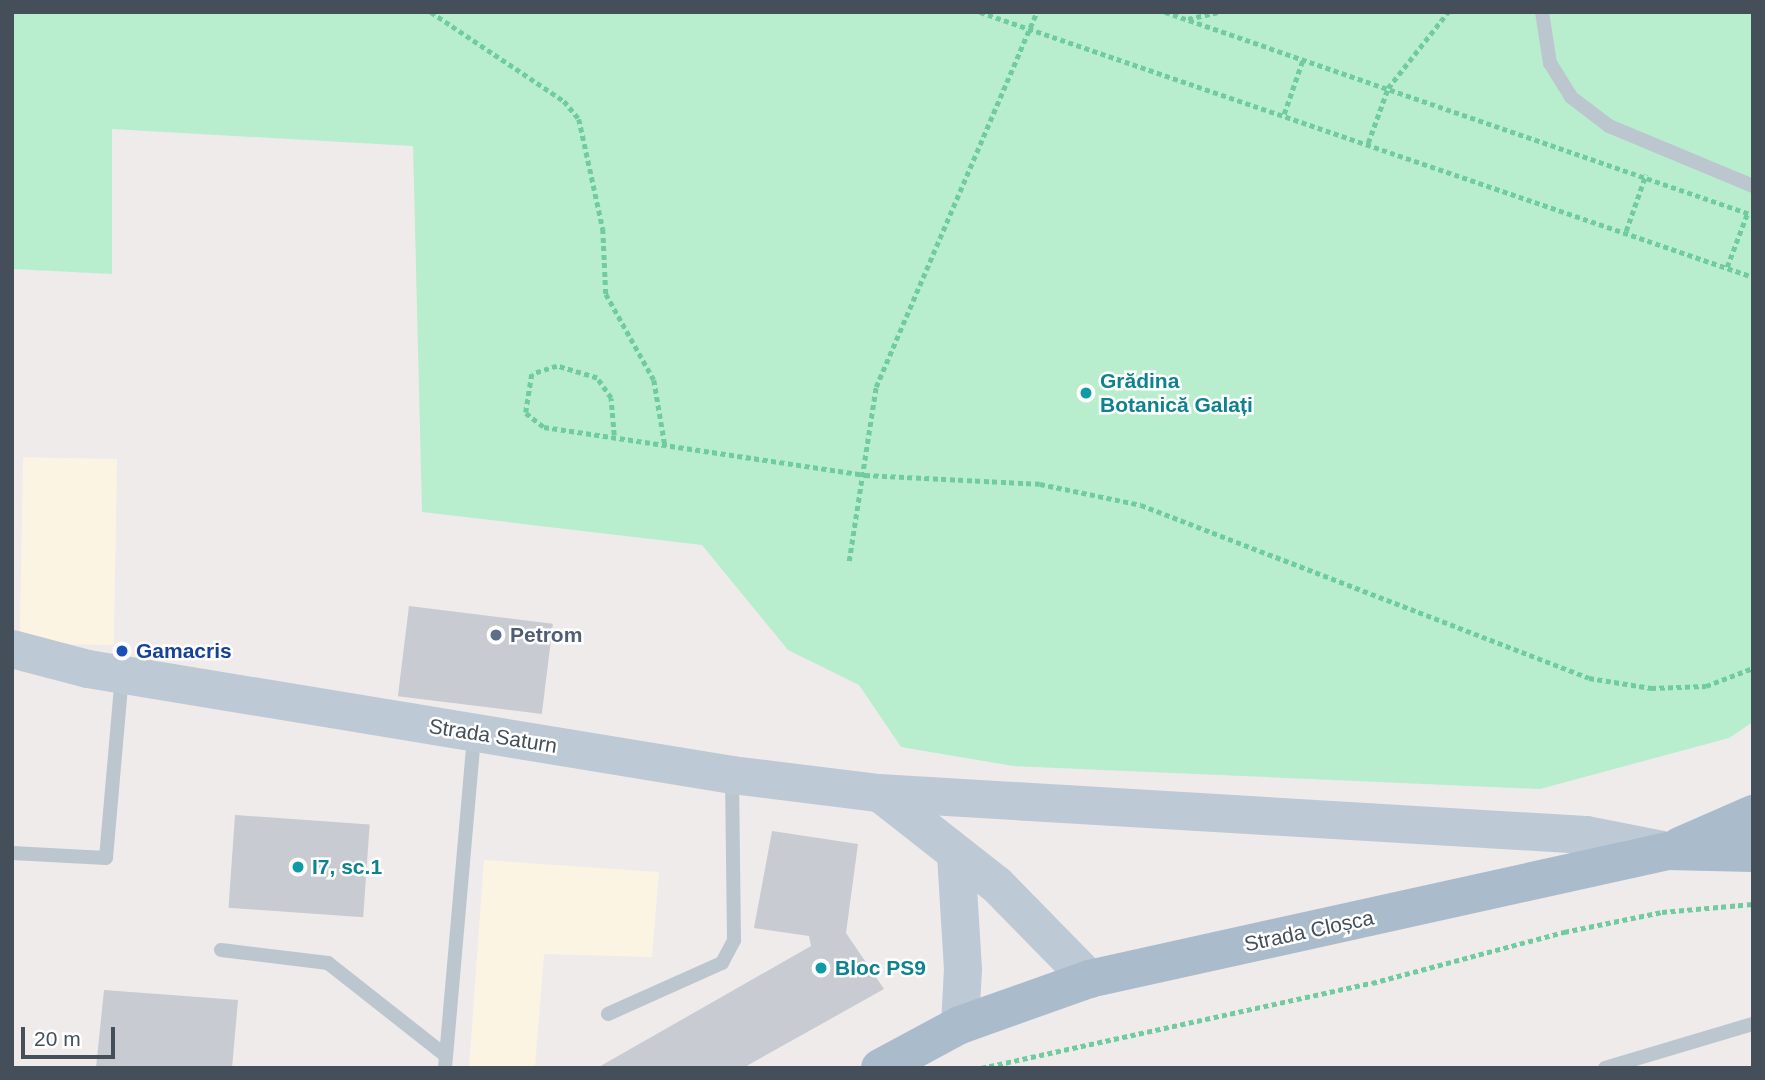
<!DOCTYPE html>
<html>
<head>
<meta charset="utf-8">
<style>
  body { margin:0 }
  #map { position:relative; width:1765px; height:1080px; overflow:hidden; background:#efebeb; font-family:Helvetica,sans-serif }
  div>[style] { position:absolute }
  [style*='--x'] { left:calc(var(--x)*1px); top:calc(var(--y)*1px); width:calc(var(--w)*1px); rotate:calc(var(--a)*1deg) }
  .commercial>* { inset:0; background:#fbf4e3; transform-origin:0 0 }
  .green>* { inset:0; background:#b8eecd }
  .building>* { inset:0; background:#c8cbd1; transform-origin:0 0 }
  .path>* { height:4.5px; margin-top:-2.25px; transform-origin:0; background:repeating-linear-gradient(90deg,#70cc9f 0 5px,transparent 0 8.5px) }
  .lane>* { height:14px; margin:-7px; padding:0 7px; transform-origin:7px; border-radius:7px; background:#bcc6cf }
  .secondary>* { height:38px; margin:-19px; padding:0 19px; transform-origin:19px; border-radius:19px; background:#bec9d6 }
  .primary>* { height:38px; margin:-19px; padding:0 19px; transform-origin:19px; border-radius:19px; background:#abc }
  .dots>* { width:19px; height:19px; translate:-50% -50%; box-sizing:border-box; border:4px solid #fff; border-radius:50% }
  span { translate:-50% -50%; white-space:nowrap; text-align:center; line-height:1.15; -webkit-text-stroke:5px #fff; paint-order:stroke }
  .culture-label { font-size:21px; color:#0d838f; font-weight:700 }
  .left { translate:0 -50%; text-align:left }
  .service-label { font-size:21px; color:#4e5e75; font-weight:700 }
  .transit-label { font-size:21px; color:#164399; font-weight:700 }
  .street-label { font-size:21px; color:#444f59 }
  .frame { position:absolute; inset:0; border:14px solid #444f59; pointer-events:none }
  .scale { position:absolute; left:21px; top:1027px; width:94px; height:32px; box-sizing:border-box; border:4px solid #444f59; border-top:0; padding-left:9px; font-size:21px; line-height:24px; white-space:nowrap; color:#444f59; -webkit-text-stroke:5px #fff; paint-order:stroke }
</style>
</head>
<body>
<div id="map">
  <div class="commercial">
    <i style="left:117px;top:459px;width:186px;height:94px;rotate:91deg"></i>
    <i style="clip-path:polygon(484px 860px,659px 872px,652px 957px,544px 954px,535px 1068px,469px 1068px)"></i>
  </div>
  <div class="green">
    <i style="clip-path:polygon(12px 12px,1753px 12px,1753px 722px,1729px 738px,1540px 789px,1013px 766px,901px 747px,859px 685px,788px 650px,702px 545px,422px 512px,413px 146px,112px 129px,112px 274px,12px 269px)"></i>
  </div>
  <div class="building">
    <i style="left:409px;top:606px;width:145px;height:91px;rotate:7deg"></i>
    <i style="left:235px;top:815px;width:135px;height:93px;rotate:4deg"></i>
    <i style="clip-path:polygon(772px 831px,858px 844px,846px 933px,884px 989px,743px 1068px,597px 1068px,811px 946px,809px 936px,754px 928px)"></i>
    <i style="clip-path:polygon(104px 990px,238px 1000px,232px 1068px,96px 1068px)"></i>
  </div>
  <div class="path">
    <i style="--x:431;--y:12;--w:160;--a:33.8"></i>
    <i style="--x:564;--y:101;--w:23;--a:50"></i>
    <i style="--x:579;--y:119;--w:113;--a:77.7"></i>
    <i style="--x:603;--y:229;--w:65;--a:87.4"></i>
    <i style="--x:606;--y:294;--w:98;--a:60.8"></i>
    <i style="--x:654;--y:380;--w:66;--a:80.4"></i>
    <i style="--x:980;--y:12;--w:817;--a:18.92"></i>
    <i style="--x:1165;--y:12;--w:622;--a:19.05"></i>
    <i style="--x:1188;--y:19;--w:31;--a:-13"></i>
    <i style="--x:1284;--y:114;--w:58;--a:-70.9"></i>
    <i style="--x:1368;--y:143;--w:59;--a:-70"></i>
    <i style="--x:1388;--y:88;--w:97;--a:-51.7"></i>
    <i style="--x:1626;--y:231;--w:60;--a:-70.7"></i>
    <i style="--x:1727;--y:267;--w:57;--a:-69.3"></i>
    <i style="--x:614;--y:435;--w:37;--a:-95"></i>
    <i style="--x:611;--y:398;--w:24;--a:-125"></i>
    <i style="--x:597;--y:378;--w:42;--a:-163.3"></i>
    <i style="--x:557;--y:366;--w:26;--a:162"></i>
    <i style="--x:532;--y:374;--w:39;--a:99"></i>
    <i style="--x:526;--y:413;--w:23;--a:38"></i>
    <i style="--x:544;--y:427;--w:325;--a:8.5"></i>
    <i style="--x:865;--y:475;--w:175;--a:2.9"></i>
    <i style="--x:1040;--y:484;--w:103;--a:11.7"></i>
    <i style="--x:1141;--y:505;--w:480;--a:21.1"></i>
    <i style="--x:1589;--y:678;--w:63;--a:9.2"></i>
    <i style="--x:1651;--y:688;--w:55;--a:-2.1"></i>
    <i style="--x:1706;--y:686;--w:50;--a:-21"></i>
    <i style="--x:849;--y:561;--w:176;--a:-81.2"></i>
    <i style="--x:876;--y:387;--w:408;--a:-66.8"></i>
    <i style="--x:981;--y:1068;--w:400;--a:-12.3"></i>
    <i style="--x:1372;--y:983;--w:199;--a:-14.9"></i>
    <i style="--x:1564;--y:932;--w:100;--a:-11.5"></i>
    <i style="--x:1662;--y:912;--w:91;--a:-5"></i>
  </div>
  <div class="lane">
    <i style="--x:1542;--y:12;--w:52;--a:81.1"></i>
    <i style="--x:1550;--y:63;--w:40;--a:58"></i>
    <i style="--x:1571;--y:97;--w:48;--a:37.3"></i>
    <i style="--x:1609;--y:126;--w:156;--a:22.6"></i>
    <i style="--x:12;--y:853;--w:94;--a:3"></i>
    <i style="--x:106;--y:858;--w:183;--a:-85"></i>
    <i style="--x:221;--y:950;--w:108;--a:6.9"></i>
    <i style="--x:328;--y:963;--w:150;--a:38.2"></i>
    <i style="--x:608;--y:1014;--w:125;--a:-24.1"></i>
    <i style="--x:722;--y:963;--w:26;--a:-62"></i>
    <i style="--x:734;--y:940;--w:163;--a:-90.7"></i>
    <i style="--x:445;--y:1068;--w:334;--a:-85"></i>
    <i style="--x:1605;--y:1068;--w:154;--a:-16.6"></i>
  </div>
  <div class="secondary">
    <i style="--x:12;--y:649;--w:79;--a:14.7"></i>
    <i style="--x:88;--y:669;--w:653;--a:9.35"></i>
    <i style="--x:732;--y:775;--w:148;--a:7"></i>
    <i style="--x:879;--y:793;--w:708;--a:3.4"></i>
    <i style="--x:1586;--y:835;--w:84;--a:11"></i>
    <i style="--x:881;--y:794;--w:147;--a:38.1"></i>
    <i style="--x:997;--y:885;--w:132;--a:45.6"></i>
    <i style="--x:956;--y:855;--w:114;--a:86.5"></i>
    <i style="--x:963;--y:969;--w:56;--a:93.1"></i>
  </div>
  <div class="primary">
    <i style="--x:1680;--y:846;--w:80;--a:-23.7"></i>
    <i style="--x:880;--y:1068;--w:91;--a:-28.3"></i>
    <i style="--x:960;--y:1025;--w:137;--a:-19.6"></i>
    <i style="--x:1089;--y:979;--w:593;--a:-12.47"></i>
    <i style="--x:1668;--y:851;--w:85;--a:1.3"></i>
  </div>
  <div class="dots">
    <i style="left:1086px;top:393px;background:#0f9aa8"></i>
    <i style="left:496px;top:635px;background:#5c6f8a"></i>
    <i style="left:122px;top:651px;background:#1a4fb4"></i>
    <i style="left:298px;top:867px;background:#0f9aa8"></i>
    <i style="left:821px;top:968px;background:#0f9aa8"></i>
  </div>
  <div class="culture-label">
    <span class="left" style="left:1100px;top:393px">Grădina<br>Botanică Galați</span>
    <span class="left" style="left:312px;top:867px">I7, sc.1</span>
    <span class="left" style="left:835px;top:968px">Bloc PS9</span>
  </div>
  <div class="service-label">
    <span class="left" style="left:510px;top:635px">Petrom</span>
  </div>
  <div class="transit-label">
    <span class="left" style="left:136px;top:651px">Gamacris</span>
  </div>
  <div class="street-label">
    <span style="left:493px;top:736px;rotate:9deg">Strada Saturn</span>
    <span style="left:1309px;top:931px;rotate:-12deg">Strada Cloșca</span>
  </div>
  <div class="frame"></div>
  <div class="scale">20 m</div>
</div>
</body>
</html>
